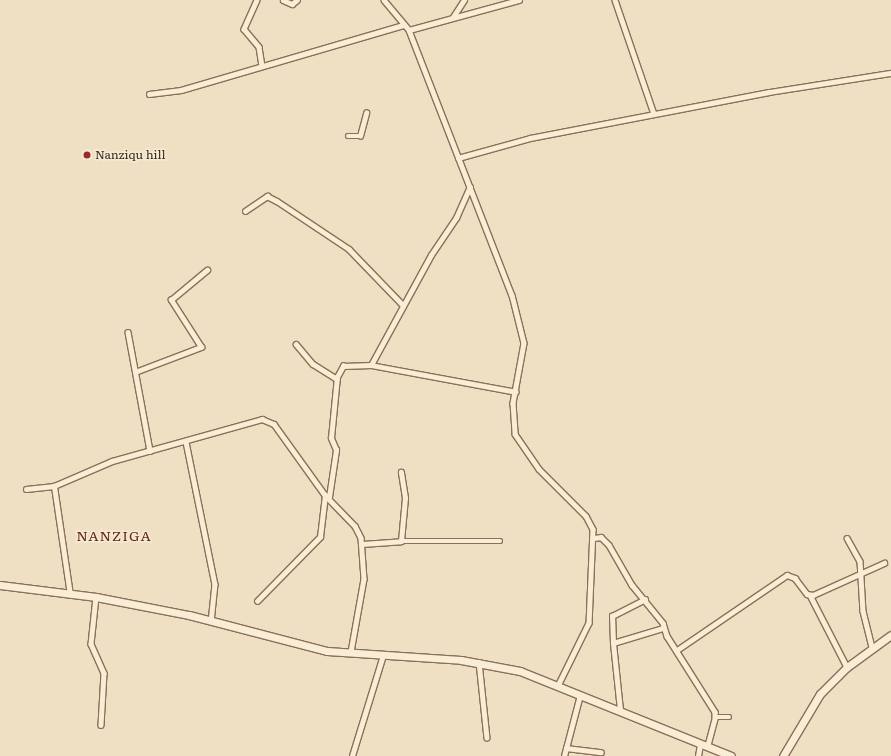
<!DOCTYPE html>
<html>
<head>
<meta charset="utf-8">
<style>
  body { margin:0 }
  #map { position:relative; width:891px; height:756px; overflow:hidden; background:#efdfc3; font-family:Literata,serif }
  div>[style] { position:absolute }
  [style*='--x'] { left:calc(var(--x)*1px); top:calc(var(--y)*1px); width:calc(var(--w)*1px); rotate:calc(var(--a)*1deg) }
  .roads { filter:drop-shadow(1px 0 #8a7059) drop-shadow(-1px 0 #8a7059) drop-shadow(0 1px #8a7059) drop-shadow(0 -1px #8a7059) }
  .street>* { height:4.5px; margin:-2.25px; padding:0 2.25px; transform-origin:2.25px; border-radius:2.25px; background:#faedd6 }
  .secondary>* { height:7px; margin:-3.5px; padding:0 3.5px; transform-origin:3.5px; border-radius:3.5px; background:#faedd6 }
  .dots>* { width:11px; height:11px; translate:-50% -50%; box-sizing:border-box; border:2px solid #f6ead3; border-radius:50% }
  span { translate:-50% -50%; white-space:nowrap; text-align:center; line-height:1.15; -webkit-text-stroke:3px #f6ead3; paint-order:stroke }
  .poi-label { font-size:12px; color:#392a1e }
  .left { translate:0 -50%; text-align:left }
  .quarter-label { font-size:14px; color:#67281c; letter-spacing:1px }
</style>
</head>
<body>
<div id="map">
  <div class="roads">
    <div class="street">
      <i style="--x:257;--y:0;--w:32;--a:114"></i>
      <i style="--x:244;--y:29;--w:23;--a:50"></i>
      <i style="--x:259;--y:47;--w:18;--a:81"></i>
      <i style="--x:283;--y:0;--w:10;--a:24"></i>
      <i style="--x:292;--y:4;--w:6;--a:-39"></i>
      <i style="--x:384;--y:0;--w:39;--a:50"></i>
      <i style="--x:409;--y:30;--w:284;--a:68.8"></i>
      <i style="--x:512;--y:295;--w:49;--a:76"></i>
      <i style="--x:524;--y:343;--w:61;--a:100.4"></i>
      <i style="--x:513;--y:403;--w:31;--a:86"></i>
      <i style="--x:515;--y:434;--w:42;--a:55.6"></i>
      <i style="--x:539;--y:469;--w:66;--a:45"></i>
      <i style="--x:586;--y:516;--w:15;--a:62"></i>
      <i style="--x:593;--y:529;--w:94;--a:92.4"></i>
      <i style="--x:589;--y:623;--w:70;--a:116.2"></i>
      <i style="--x:615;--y:0;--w:120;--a:71.1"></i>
      <i style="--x:453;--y:17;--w:20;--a:-57"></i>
      <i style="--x:409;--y:30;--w:114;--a:-15.3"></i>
      <i style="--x:149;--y:94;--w:32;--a:-7"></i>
      <i style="--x:181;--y:90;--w:232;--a:-16.3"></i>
      <i style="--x:348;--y:136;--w:12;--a:0"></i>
      <i style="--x:360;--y:136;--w:24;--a:-75"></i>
      <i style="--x:458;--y:158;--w:75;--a:-15.5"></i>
      <i style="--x:530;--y:138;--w:243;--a:-10.9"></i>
      <i style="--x:769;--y:92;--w:123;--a:-8.9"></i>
      <i style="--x:245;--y:211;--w:27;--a:-34"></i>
      <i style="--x:267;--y:196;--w:11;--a:27"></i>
      <i style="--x:277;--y:201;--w:87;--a:33.7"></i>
      <i style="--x:349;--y:249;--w:78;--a:46"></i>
      <i style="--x:128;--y:332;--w:121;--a:79.5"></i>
      <i style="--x:296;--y:344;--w:26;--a:50"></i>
      <i style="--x:313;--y:364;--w:28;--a:32"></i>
      <i style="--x:371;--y:365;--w:125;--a:-61.4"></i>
      <i style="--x:431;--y:255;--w:45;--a:-56"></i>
      <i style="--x:456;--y:218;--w:34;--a:-66"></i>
      <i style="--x:135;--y:372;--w:71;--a:-20.7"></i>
      <i style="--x:201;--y:347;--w:56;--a:-122.6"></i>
      <i style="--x:171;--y:300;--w:47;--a:-39.8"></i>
      <i style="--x:186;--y:442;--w:145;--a:78.5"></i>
      <i style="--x:215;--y:584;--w:36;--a:96"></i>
      <i style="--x:26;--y:489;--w:28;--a:-6"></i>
      <i style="--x:329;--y:497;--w:48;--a:-81.5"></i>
      <i style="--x:336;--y:450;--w:13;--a:-113"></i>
      <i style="--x:331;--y:438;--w:61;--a:-84.4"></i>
      <i style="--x:337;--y:377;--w:13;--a:-61"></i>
      <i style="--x:343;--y:366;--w:28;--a:-2"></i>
      <i style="--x:371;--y:365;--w:147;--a:10.5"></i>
      <i style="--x:594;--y:538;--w:7;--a:-8"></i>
      <i style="--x:601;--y:537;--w:11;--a:45"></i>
      <i style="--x:609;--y:545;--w:46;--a:60.1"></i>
      <i style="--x:632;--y:585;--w:49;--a:50.8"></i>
      <i style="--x:663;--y:623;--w:14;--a:73"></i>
      <i style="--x:667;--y:636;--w:90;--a:57.7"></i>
      <i style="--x:715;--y:712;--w:5;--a:90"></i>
      <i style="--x:847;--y:538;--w:26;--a:61"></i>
      <i style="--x:860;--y:561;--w:50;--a:86.6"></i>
      <i style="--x:863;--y:611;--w:38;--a:76"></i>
      <i style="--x:401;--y:541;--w:99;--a:0"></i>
      <i style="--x:362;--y:544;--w:39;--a:-4"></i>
      <i style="--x:401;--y:541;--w:43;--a:-84.7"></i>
      <i style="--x:405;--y:498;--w:26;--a:-99"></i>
      <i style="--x:70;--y:595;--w:110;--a:-98.4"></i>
      <i style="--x:54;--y:486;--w:63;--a:-23.3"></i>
      <i style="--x:112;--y:461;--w:156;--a:-15.6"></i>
      <i style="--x:262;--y:419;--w:13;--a:23"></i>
      <i style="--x:274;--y:424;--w:87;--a:54.3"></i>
      <i style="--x:325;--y:495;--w:43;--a:45.9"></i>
      <i style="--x:355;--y:526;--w:13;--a:63"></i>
      <i style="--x:361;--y:538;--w:41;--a:85.8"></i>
      <i style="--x:364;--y:579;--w:74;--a:100.1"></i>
      <i style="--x:810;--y:595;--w:81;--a:62.8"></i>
      <i style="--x:96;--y:597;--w:47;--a:96.1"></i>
      <i style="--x:91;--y:644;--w:32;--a:66"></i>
      <i style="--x:104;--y:673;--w:52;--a:93.3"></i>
      <i style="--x:257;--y:601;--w:90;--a:-45.5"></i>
      <i style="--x:320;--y:537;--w:42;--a:-83.2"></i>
      <i style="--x:613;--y:643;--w:27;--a:-92"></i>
      <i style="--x:612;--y:616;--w:37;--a:-27"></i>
      <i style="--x:677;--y:650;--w:133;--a:-34.3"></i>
      <i style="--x:787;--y:575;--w:9;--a:21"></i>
      <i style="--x:795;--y:578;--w:20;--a:53"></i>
      <i style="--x:807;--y:594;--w:6;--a:9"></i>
      <i style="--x:813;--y:595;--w:78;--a:-24.3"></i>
      <i style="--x:479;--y:662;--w:76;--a:84"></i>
      <i style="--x:620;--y:710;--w:67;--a:-96"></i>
      <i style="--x:613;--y:643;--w:52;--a:-16.7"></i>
      <i style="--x:707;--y:747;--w:31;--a:-75"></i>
      <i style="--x:715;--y:717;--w:14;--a:0"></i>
      <i style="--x:566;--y:748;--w:35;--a:7"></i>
      <i style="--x:352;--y:756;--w:106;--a:-72.9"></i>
      <i style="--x:564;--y:756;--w:63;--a:-75.3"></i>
      <i style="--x:698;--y:756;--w:11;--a:-80"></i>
    </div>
    <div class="secondary">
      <i style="--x:0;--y:585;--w:97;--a:7.1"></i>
      <i style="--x:96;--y:597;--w:95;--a:11"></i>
      <i style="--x:189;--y:615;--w:143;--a:14.6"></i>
      <i style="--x:327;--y:651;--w:134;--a:3.8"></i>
      <i style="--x:461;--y:660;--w:60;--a:10.6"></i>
      <i style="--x:520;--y:671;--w:227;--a:21.9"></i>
      <i style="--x:783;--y:756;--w:72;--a:-59.2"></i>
      <i style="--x:820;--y:694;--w:38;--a:-45"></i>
      <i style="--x:847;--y:667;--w:54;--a:-36"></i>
    </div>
  </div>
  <div class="dots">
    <i style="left:87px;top:155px;background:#9a282f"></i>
  </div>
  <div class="poi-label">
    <span class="left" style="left:95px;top:155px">Nanziqu hill</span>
  </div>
  <div class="quarter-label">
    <span style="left:114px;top:535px">NANZIGA</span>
  </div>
</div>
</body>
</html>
